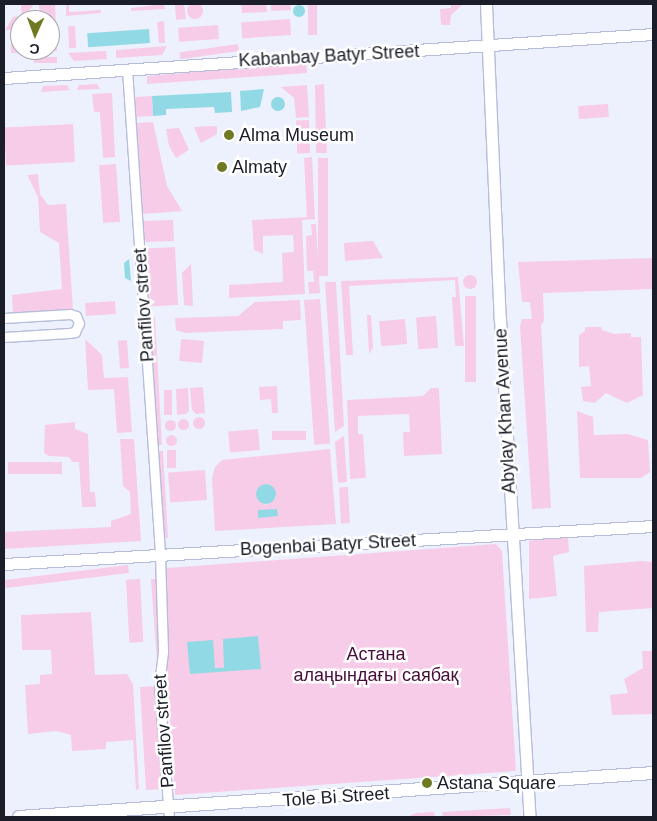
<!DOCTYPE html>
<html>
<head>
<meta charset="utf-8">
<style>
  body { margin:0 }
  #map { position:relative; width:657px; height:821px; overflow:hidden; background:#edf1fd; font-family:Helvetica,sans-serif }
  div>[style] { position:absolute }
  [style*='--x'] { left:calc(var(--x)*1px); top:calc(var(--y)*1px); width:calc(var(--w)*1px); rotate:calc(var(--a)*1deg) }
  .green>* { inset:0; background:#f7cce8; transform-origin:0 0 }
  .round { border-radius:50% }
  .water>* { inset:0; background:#92d9e6; transform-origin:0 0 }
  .roads { filter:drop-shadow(1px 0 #b5bdda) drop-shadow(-1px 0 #b5bdda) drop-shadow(0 1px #b5bdda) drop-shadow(0 -1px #b5bdda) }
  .minor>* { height:9px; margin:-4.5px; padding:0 4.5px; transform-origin:4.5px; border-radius:4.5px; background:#fff }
  .tertiary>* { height:11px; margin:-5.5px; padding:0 5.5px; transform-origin:5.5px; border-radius:5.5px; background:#fff }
  .secondary>* { height:12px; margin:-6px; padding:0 6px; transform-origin:6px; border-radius:6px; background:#fff }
  .dots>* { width:14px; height:14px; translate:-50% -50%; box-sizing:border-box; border:2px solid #fff; border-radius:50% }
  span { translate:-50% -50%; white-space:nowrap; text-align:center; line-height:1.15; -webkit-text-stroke:5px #fff; paint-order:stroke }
  .street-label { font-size:18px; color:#1b1d28 }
  .poi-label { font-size:18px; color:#1b1d28 }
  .left { translate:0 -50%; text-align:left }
  .park-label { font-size:18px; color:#470d3a }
  .frame { position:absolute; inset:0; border:5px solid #1b1d28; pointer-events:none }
  .north { position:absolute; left:10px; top:10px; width:50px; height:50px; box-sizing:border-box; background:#fff; border:1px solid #a4a5a9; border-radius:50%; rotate:182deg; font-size:14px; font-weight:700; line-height:20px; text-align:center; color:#1b1d28 }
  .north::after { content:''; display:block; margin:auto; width:18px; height:22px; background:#6f7822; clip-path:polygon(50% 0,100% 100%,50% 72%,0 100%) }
</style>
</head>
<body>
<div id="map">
  <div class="green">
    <i class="round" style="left:187px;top:3px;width:16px;height:16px"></i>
    <i style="clip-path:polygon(21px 4px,34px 4px,22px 20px)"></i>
    <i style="clip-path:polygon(39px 4px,55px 4px,56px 27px,50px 27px,50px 20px,40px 20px)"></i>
    <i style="clip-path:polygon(66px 4px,69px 4px,69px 12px,101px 10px,101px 13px,66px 16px)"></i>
    <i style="clip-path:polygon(163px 4px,166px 9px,131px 11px,131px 8px)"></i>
    <i style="clip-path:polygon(175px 4px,184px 4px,186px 19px,176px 20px)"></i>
    <i style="clip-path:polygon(241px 4px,266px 4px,267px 12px,242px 13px)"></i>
    <i style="clip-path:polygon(271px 4px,290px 4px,291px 10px,271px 11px)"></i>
    <i style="left:308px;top:4px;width:9px;height:31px"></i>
    <i style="clip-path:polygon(451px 4px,462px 5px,451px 15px,450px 25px,441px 25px,440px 9px,451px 8px)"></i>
    <i style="clip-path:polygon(17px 16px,18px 30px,5px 30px,13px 17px)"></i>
    <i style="left:290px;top:19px;width:16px;height:49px;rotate:86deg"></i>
    <i style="clip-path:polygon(164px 21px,165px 43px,159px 43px,157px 22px)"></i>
    <i style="left:218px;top:25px;width:14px;height:40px;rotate:86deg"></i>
    <i style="left:75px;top:26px;width:22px;height:7px;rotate:87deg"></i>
    <i style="clip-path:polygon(50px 33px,56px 33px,57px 51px,11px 53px,11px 44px,20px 43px,20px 50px,50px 50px)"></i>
    <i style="left:238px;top:44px;width:7px;height:59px;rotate:82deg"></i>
    <i style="clip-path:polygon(167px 46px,162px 55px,116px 58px,116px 50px)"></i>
    <i style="clip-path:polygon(106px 51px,107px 59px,74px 61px,68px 53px)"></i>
    <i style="left:57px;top:57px;width:6px;height:23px;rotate:90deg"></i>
    <i style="clip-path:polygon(306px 63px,307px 73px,147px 84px,147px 76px)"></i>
    <i style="clip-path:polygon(97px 84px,100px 89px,77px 90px,79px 85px)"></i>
    <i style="clip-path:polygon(324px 84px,327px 153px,316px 153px,315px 85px)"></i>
    <i style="clip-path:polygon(67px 85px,70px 90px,41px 92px,43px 86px)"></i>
    <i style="clip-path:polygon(307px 85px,309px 117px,296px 118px,294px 98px,281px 87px)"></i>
    <i style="clip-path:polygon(112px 93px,115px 157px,103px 158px,100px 112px,94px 112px,92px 94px)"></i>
    <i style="left:152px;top:96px;width:20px;height:17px;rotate:87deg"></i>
    <i style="left:608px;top:104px;width:13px;height:30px;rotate:86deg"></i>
    <i style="left:309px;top:120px;width:33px;height:13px;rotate:88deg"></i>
    <i style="clip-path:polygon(153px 122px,167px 186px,182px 211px,143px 214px,136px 123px)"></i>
    <i style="left:73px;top:124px;width:38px;height:69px;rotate:87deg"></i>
    <i style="clip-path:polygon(217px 126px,217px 134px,201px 143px,194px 127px)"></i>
    <i style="clip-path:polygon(179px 128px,189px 150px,176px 158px,169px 146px,166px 129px)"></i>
    <i style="clip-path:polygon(312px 157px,315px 219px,302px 220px,305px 294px,229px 298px,229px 285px,283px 282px,282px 253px,294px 252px,293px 235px,263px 236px,263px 254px,254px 250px,252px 220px,307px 217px,304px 158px)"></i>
    <i style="left:318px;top:158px;width:10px;height:118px"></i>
    <i style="left:116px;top:164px;width:58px;height:17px;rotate:86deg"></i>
    <i style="clip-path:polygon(38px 174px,40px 194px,48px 205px,66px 204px,73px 310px,13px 313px,12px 295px,62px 289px,59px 243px,40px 232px,38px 197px,27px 175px)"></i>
    <i style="clip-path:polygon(173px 220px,174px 241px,146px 242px,141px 221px)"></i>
    <i style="clip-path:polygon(311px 224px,316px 224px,320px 293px,309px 294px,308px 282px,314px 282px,313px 271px,307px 271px,306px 236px,312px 235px)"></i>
    <i style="clip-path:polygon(373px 241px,383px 258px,345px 261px,344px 243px)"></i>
    <i style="left:175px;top:247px;width:58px;height:28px;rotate:87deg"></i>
    <i style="clip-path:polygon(653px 258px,653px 289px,543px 293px,544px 321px,541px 325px,551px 508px,532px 509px,520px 326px,522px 319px,532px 319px,530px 302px,522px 302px,518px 262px)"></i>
    <i style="clip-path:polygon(191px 264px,193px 306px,184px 305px,182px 273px)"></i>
    <i class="round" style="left:463px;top:275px;width:14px;height:14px"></i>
    <i style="clip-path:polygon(458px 277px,464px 346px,455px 346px,452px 297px,456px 297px,455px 280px,349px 286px,353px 355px,346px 355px,341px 281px)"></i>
    <i style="clip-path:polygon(325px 282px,336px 282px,344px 426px,335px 432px)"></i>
    <i style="left:465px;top:296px;width:11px;height:86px"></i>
    <i style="left:320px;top:299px;width:145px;height:16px;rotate:86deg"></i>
    <i style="clip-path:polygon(300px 300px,301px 320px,283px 321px,283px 329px,185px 333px,176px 330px,175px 318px,238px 316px,255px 302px)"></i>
    <i style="left:115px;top:301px;width:13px;height:30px;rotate:86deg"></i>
    <i style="clip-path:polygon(367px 315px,371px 315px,373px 348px,369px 354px)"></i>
    <i style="left:436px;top:316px;width:32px;height:20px;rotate:86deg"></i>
    <i style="clip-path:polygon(155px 317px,162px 445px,157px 445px,148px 320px)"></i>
    <i style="left:405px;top:319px;width:25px;height:26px;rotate:85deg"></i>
    <i style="clip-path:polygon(585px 327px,601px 327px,602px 330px,614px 334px,631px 333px,631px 337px,641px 337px,643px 395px,627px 403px,606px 393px,595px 403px,583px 401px,581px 387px,591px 386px,589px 366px,579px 367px,579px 335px,585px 331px)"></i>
    <i style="clip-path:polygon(85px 339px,102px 355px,104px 378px,128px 377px,132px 432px,117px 433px,114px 389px,88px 390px)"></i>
    <i style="left:127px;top:340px;width:28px;height:9px;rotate:86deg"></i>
    <i style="left:204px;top:341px;width:22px;height:23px;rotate:95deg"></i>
    <i style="clip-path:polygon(277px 386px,278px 413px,272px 413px,271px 399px,260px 400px,259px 387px)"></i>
    <i style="clip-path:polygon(203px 387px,205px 413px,196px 414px,192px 410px,190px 388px)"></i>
    <i style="clip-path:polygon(188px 388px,189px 411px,186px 414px,177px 415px,176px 389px)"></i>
    <i style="clip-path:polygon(431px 388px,439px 388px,442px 454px,404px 456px,403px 432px,410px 432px,409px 414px,358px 416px,358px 434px,363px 434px,366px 478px,350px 479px,347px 400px,423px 396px)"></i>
    <i style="left:164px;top:390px;width:8px;height:25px"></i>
    <i style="clip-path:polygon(577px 411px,593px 417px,594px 435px,628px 434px,648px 440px,650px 472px,641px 478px,580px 478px)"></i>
    <i class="round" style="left:193px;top:417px;width:12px;height:12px"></i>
    <i class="round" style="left:177.5px;top:418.5px;width:11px;height:11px"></i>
    <i class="round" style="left:164.5px;top:419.5px;width:11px;height:11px"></i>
    <i style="clip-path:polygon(75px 422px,75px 429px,88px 434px,90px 492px,95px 492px,96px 507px,82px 507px,79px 462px,72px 462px,69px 457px,49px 456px,44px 453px,45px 425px)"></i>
    <i style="left:258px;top:429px;width:21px;height:30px;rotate:85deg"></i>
    <i style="left:306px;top:431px;width:9px;height:34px;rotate:90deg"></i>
    <i class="round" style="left:165.5px;top:434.5px;width:11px;height:11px"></i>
    <i style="clip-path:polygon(344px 436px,347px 482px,338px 483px,335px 442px)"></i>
    <i style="clip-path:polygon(120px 439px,134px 439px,141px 541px,4px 549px,4px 532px,111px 527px,111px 521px,131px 514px,130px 492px,123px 486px)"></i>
    <i style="clip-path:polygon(evenodd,330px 449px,336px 524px,215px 531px,212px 478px,215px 467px,222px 460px,330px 449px,264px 484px,271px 485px,276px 498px,268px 504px,265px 505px,264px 484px)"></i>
    <i style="left:167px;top:450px;width:9px;height:18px"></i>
    <i style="clip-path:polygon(156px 451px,163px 451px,168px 538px,162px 539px)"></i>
    <i style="left:62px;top:462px;width:12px;height:54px;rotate:90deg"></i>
    <i style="left:205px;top:470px;width:30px;height:37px;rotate:86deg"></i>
    <i style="left:348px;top:487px;width:36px;height:9px;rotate:87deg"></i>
    <i style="clip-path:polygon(568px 535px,569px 552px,553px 556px,557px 596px,529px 599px,529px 541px)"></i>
    <i style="clip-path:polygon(496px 544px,502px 551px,516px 771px,175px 795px,168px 685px,161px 677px,161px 668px,169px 650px,165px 578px,167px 568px)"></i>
    <i style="clip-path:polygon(642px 561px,653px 562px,653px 608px,599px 612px,598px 632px,586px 632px,584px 566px)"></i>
    <i style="left:128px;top:565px;width:8px;height:124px;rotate:83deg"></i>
    <i style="left:140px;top:579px;width:63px;height:14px;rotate:87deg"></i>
    <i style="clip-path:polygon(151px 579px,156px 579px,160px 656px,157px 662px)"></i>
    <i style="clip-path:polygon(91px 612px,95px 675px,127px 674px,133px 684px,139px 789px,136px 790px,133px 740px,106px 742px,106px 749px,72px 751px,71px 735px,57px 731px,28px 734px,25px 685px,40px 684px,40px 675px,52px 674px,51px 650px,22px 650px,21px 615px)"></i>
    <i style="clip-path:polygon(642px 651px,653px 651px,653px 714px,612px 715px,610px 695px,628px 693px,624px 679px,643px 668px)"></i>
    <i style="clip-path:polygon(157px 686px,160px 774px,165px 789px,146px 790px,140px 687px)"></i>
    <i style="clip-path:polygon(510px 808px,511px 815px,443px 817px,442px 812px)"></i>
    <i style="clip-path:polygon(434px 812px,435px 817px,407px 817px,416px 813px)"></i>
  </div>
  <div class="water">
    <i class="round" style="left:293px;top:5px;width:12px;height:12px"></i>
    <i style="left:149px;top:29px;width:14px;height:62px;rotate:86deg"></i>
    <i style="clip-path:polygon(264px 89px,260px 107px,241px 111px,240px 91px)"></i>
    <i style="clip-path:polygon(231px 92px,232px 112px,215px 113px,214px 107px,166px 109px,166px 115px,153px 116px,152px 96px)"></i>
    <i class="round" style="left:271px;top:97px;width:14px;height:14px"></i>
    <i style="clip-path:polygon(129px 259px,131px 281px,125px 278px,124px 263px)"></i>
    <i class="round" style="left:256px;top:484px;width:20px;height:20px"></i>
    <i style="clip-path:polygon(277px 509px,278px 516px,258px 518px,258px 510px)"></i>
    <i style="clip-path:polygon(258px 636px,261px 669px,190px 674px,187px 642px,213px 640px,215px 668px,224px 668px,223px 639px)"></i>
  </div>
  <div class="roads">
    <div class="minor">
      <i style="--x:127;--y:69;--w:487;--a:86.1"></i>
      <i style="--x:160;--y:555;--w:97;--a:88.2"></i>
      <i style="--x:163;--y:652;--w:33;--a:97"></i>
      <i style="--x:159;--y:685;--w:132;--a:85.7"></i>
      <i style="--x:4;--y:318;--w:66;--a:-3.5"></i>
      <i style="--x:70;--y:314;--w:6;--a:18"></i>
      <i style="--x:76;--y:316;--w:8;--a:67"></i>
      <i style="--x:79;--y:323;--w:10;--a:114"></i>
      <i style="--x:75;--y:332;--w:6;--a:171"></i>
      <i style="--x:69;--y:333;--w:65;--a:176.5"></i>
    </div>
    <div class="tertiary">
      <i style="--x:486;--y:4;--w:315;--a:87.5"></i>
      <i style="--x:500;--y:319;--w:499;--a:86.6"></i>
      <i style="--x:4;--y:78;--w:650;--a:-3.88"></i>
      <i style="--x:4;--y:564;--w:650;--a:-3.35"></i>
    </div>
    <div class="secondary">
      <i style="--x:19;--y:817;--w:636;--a:-3.97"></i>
    </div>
  </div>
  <div class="dots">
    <i style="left:229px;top:135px;background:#6f7822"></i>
    <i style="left:222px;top:167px;background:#6f7822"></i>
    <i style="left:427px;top:783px;background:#6f7822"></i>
  </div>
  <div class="street-label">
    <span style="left:329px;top:56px;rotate:-3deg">Kabanbay Batyr Street</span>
    <span style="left:144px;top:305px;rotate:-94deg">Panfilov street</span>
    <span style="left:505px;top:411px;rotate:-93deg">Abylay Khan Avenue</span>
    <span style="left:328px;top:545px;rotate:-3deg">Bogenbai Batyr Street</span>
    <span style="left:164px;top:731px;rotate:-94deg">Panfilov street</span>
    <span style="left:336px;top:797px;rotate:-4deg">Tole Bi Street</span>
  </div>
  <div class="poi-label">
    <span class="left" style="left:239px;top:135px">Alma Museum</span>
    <span class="left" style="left:232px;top:167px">Almaty</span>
    <span class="left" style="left:437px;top:783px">Astana Square</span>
  </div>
  <div class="park-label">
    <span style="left:376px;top:665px">Астана<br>алаңындағы саябақ</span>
  </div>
  <div class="frame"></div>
  <div class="north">С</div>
</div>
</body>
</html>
